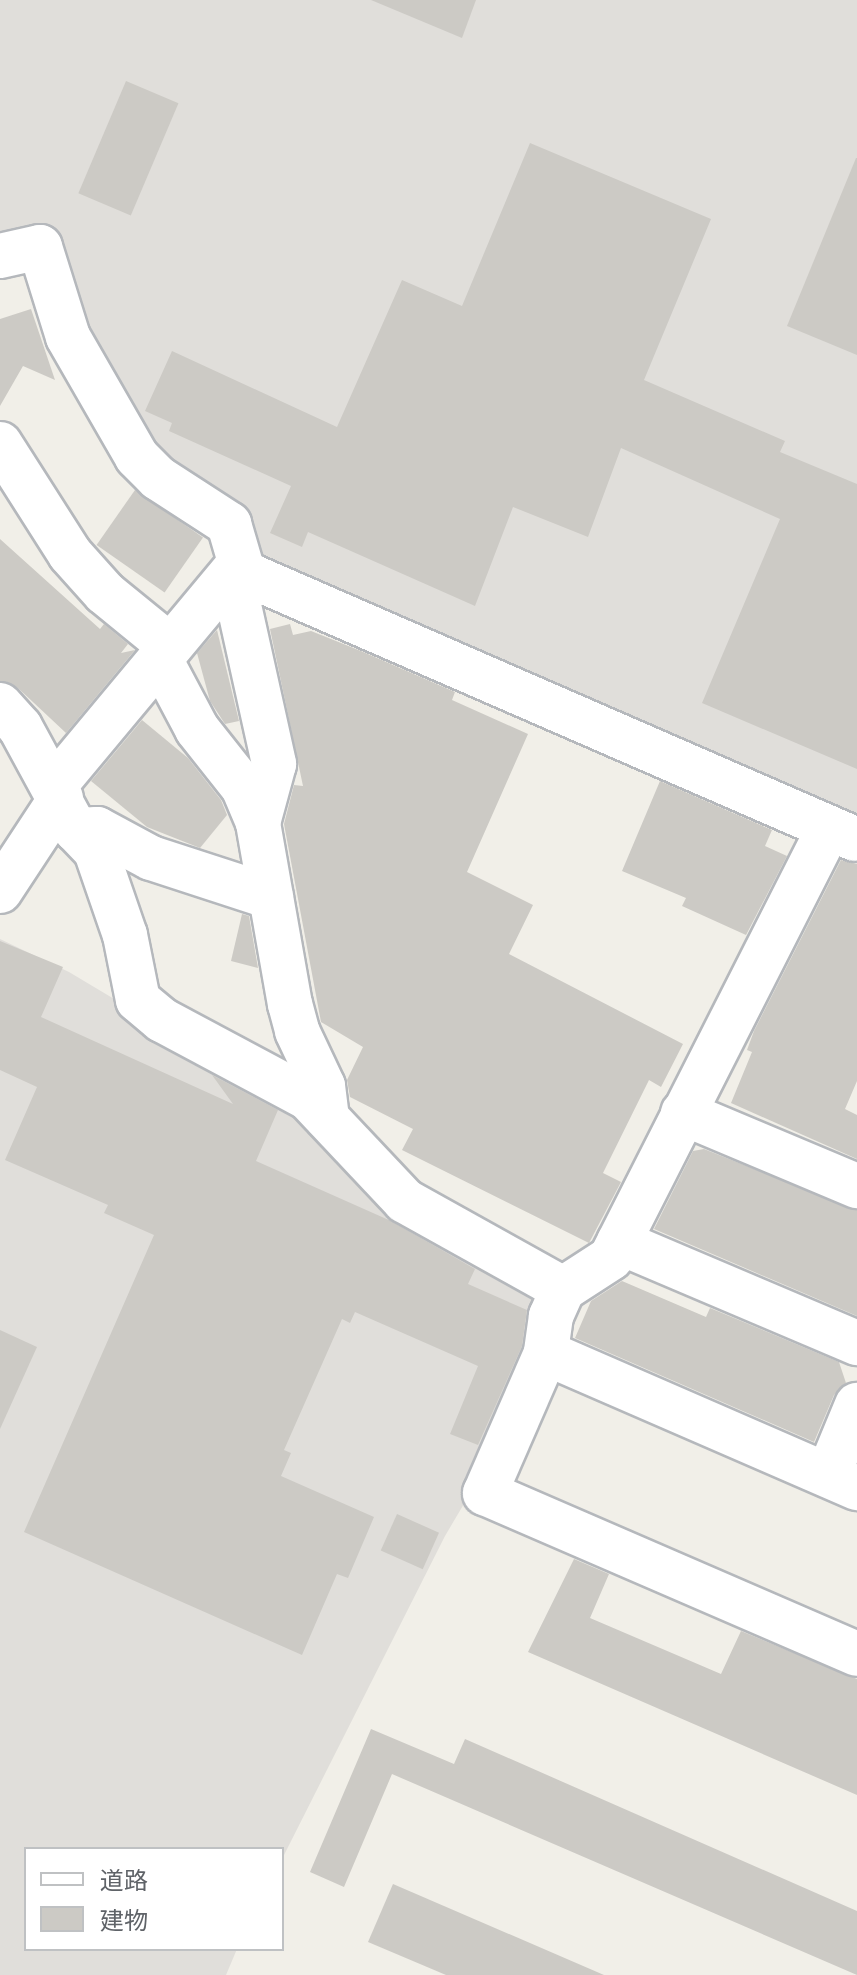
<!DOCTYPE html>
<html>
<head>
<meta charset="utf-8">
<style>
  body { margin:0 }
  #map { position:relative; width:857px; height:1975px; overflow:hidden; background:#f1efe8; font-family:Poppins,"Noto Sans JP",sans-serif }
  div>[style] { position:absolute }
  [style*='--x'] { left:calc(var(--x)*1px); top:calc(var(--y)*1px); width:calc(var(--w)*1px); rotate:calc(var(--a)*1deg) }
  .industrial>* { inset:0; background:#e0deda }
  .building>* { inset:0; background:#cccac5; transform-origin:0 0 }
  .roads { filter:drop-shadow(2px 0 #b5b8bc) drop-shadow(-2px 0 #b5b8bc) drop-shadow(0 2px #b5b8bc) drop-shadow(0 -2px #b5b8bc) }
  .minor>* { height:44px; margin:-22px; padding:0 22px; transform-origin:22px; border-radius:22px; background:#fff }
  span { translate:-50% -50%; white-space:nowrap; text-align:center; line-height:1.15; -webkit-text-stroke:6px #fff; paint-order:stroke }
  .legend { position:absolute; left:24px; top:1847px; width:260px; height:104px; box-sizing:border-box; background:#fff; border:2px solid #bfc1c3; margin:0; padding:10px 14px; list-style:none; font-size:24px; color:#5f6368 }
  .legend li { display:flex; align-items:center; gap:16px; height:40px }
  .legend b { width:40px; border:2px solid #bfc1c3 }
</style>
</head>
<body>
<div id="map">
  <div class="industrial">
    <i style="clip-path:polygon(0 0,857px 0,857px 814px,247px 549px,152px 459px,81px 319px,0 238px)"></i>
    <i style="clip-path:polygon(0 939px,69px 972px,300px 1110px,533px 1291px,540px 1308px,481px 1475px,445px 1536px,282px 1859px,282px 1849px,26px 1849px,26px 1949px,237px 1949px,226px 1975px,0 1975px)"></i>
  </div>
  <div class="building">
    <i style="clip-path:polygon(371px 0,476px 0,462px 38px)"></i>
    <i style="left:126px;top:81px;width:57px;height:122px;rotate:23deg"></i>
    <i style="clip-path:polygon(530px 143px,711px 219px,644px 380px,785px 441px,780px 452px,857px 484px,857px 769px,702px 703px,780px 519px,621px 448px,588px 537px,513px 507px,475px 606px,308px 532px,302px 547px,270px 533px,291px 486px,169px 431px,172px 423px,145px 411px,172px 351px,337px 427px,402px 280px,462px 306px)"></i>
    <i style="clip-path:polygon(856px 158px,857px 158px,857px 355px,787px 326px)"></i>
    <i style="clip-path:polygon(31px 309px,55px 380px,23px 366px,0 406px,0 319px)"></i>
    <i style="left:135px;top:490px;width:83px;height:67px;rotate:35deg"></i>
    <i style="clip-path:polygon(0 539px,100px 629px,104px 624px,128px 644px,121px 653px,135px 650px,66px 733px,18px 688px,0 681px)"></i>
    <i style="clip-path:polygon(290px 624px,293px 635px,311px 631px,361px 651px,455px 692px,452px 700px,528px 734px,467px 872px,533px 905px,509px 954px,683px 1044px,661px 1087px,649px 1080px,603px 1173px,621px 1182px,589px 1243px,402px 1150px,413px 1129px,350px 1097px,347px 1080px,363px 1047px,321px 1022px,284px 824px,294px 785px,303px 786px,270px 629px)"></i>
    <i style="clip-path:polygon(217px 630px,239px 721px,225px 724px,210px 701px,197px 653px)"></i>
    <i style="clip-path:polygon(142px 720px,188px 758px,221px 800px,227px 815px,200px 848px,147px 827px,91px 781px)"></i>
    <i style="clip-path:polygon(660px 781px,772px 830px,765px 846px,787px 856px,746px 935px,682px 906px,686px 898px,622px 871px)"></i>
    <i style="clip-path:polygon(841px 860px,857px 864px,857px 1081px,845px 1109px,857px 1115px,857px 1159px,731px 1103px,752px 1052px,747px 1050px,754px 1031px)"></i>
    <i style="clip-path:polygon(242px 914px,249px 916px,258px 968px,231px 961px)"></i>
    <i style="clip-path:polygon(0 941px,63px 967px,41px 1017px,233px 1104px,212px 1075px,278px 1110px,256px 1161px,391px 1221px,475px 1269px,468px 1284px,527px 1310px,522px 1346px,478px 1445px,450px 1434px,478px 1366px,355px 1312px,350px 1323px,342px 1319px,284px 1450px,291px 1453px,281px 1476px,374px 1517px,348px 1578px,337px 1574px,302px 1655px,24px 1532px,154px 1235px,104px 1213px,108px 1205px,5px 1160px,37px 1087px,0 1070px)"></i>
    <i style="clip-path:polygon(704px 1149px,857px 1210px,857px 1316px,654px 1229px,693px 1151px)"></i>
    <i style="clip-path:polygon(622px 1281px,706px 1317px,710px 1308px,839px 1362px,846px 1383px,834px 1395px,814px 1442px,575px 1338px,591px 1301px)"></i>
    <i style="clip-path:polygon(0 1330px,37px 1347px,0 1429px)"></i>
    <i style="left:397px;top:1514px;width:46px;height:40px;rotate:24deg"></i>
    <i style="clip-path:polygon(574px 1559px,609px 1574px,590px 1618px,721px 1674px,741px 1631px,857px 1679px,857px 1795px,528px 1652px)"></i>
    <i style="clip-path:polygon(371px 1729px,454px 1764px,465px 1739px,857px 1911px,857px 1975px,392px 1774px,344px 1887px,310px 1872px)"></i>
    <i style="clip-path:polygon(393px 1884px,604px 1975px,446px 1975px,368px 1942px)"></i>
  </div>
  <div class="roads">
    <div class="minor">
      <i style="--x:0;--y:256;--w:41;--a:-12.7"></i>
      <i style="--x:40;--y:247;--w:94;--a:72.7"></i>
      <i style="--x:68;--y:337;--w:138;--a:60.1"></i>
      <i style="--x:137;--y:457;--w:30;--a:45"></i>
      <i style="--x:158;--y:478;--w:85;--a:32.9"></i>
      <i style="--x:229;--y:524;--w:50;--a:73.7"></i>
      <i style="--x:0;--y:444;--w:130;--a:57.5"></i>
      <i style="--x:70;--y:554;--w:52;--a:48.1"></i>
      <i style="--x:105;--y:593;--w:84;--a:39.2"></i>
      <i style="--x:250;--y:575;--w:29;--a:115"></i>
      <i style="--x:238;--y:601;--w:167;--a:77.5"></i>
      <i style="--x:274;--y:764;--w:61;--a:105.2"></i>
      <i style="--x:160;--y:659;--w:79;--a:62.1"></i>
      <i style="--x:197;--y:729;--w:74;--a:51.6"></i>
      <i style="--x:243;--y:787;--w:39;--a:67"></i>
      <i style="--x:258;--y:823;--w:184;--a:80"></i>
      <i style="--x:290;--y:1004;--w:28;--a:75"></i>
      <i style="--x:297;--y:1031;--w:61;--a:64.7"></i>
      <i style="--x:323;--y:1086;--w:32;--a:83"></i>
      <i style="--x:0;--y:705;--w:30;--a:48"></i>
      <i style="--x:20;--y:727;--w:117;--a:61.5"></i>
      <i style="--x:76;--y:830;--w:29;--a:46"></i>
      <i style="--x:96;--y:851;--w:89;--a:71"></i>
      <i style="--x:125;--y:935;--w:66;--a:78.7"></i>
      <i style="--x:138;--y:1000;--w:31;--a:40"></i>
      <i style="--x:162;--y:1020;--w:166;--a:28.1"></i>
      <i style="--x:308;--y:1098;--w:141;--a:46.7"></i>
      <i style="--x:405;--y:1201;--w:181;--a:29.1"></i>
      <i style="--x:55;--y:785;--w:281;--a:-50.2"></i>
      <i style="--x:235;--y:569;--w:676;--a:23.53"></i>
      <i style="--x:829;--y:828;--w:482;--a:116.9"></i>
      <i style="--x:611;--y:1258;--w:57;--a:147.1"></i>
      <i style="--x:563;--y:1289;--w:30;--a:114"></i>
      <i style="--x:551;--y:1316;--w:37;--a:98"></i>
      <i style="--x:546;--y:1353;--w:153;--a:113.5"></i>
      <i style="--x:485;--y:1493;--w:405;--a:23.4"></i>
      <i style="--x:76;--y:830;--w:21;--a:-3"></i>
      <i style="--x:97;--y:829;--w:61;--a:28.2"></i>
      <i style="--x:151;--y:858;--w:126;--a:18"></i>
      <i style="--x:0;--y:891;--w:111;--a:-56.7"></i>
      <i style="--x:683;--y:1113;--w:189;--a:22.8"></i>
      <i style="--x:619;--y:1242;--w:259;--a:23"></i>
      <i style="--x:546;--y:1353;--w:339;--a:23.5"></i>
      <i style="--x:828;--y:1475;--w:76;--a:-67.5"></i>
    </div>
  </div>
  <ul class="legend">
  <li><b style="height:10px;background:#fff"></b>道路</li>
  <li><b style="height:22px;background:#cccac5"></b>建物</li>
  </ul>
</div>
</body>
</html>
